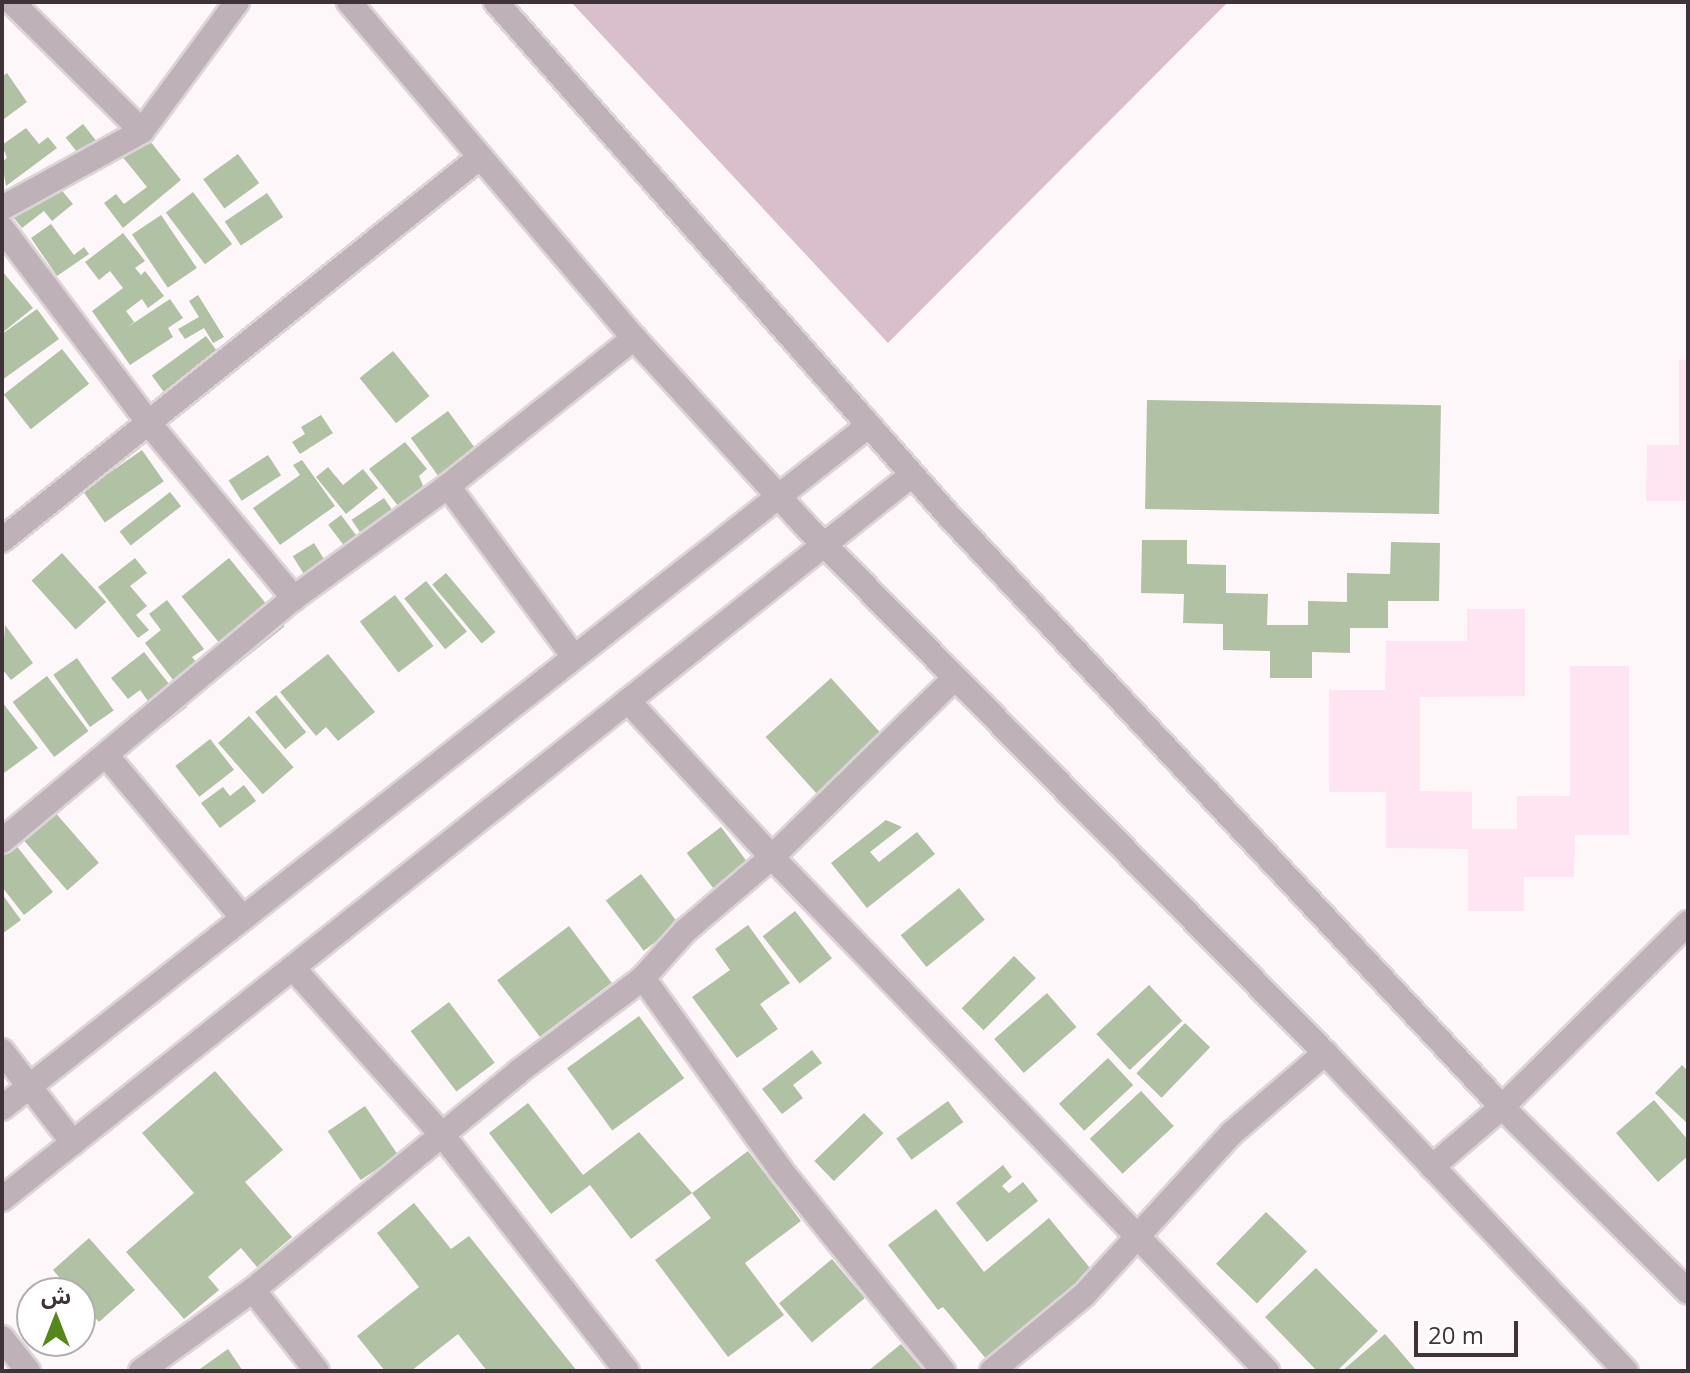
<!DOCTYPE html>
<html>
<head>
<meta charset="utf-8">
<style>
  body { margin:0 }
  #map { position:relative; width:1690px; height:1373px; overflow:hidden; background:#fef7fa; font-family:"Open Sans","Noto Sans Arabic",sans-serif }
  div>[style] { position:absolute }
  [style*='--x'] { left:calc(var(--x)*1px); top:calc(var(--y)*1px); width:calc(var(--w)*1px); rotate:calc(var(--a)*1deg) }
  .built>* { inset:0; background:#fee5f1 }
  .green>* { inset:0; background:#d9bfcc }
  .building>* { inset:0; background:#b0c1a4; transform-origin:0 0 }
  .roads { filter:drop-shadow(2px 0 #dcd4d7) drop-shadow(-2px 0 #dcd4d7) drop-shadow(0 2px #dcd4d7) drop-shadow(0 -2px #dcd4d7) }
  .minor>* { height:24px; margin:-12px; padding:0 12px; transform-origin:12px; border-radius:12px; background:#bfb1b8 }
  span { translate:-50% -50%; white-space:nowrap; text-align:center; line-height:1.15; -webkit-text-stroke:7px #fff; paint-order:stroke }
  .frame { position:absolute; inset:0; border:4px solid #3f3239; pointer-events:none }
  .north { position:absolute; left:16px; top:1277px; width:80px; height:80px; box-sizing:border-box; background:#fff; border:2px solid #b2adb0; border-radius:50%; rotate:0deg; font-size:22px; font-weight:700; line-height:32px; text-align:center; color:#3f3239 }
  .north::after { content:''; display:block; margin:auto; width:28px; height:36px; background:#55871d; clip-path:polygon(50% 0,100% 100%,50% 72%,0 100%) }
  .scale { position:absolute; left:1414px; top:1321px; width:104px; height:36px; box-sizing:border-box; border:4px solid #3f3239; border-top:0; padding-left:10px; font-size:24px; line-height:28px; white-space:nowrap; color:#3f3239; -webkit-text-stroke:6px #fff; paint-order:stroke }
</style>
</head>
<body>
<div id="map">
  <div class="built">
    <i style="clip-path:polygon(1679px 360px,1688px 360px,1688px 501px,1646px 501px,1647px 445px,1679px 445px)"></i>
    <i style="clip-path:polygon(1467px 609px,1525px 609px,1525px 696px,1420px 697px,1420px 791px,1472px 792px,1472px 829px,1517px 829px,1517px 796px,1570px 796px,1570px 666px,1629px 666px,1629px 835px,1575px 835px,1574px 877px,1524px 877px,1524px 911px,1468px 911px,1468px 849px,1386px 848px,1386px 792px,1329px 792px,1329px 690px,1385px 690px,1386px 641px,1467px 641px)"></i>
  </div>
  <div class="green">
    <i style="clip-path:polygon(571px 2px,1228px 2px,888px 343px)"></i>
  </div>
  <div class="building">
    <i style="clip-path:polygon(7px 73px,27px 102px,4px 119px,2px 77px)"></i>
    <i style="left:83px;top:124px;width:41px;height:22px;rotate:52deg"></i>
    <i style="clip-path:polygon(26px 128px,39px 144px,48px 137px,57px 148px,6px 186px,2px 162px,7px 158px,2px 145px)"></i>
    <i style="clip-path:polygon(142px 131px,181px 180px,123px 228px,104px 203px,116px 194px,124px 204px,147px 187px,117px 150px)"></i>
    <i style="left:238px;top:154px;width:36px;height:43px;rotate:54deg"></i>
    <i style="clip-path:polygon(59px 187px,73px 204px,52px 221px,44px 211px,22px 228px,6px 208px)"></i>
    <i style="left:193px;top:192px;width:65px;height:34px;rotate:53deg"></i>
    <i style="left:267px;top:193px;width:29px;height:51px;rotate:56deg"></i>
    <i style="left:161px;top:215px;width:64px;height:35px;rotate:56deg"></i>
    <i style="clip-path:polygon(51px 224px,74px 255px,84px 247px,89px 254px,57px 276px,31px 238px)"></i>
    <i style="clip-path:polygon(123px 233px,145px 261px,135px 268px,141px 275px,145px 271px,164px 296px,148px 308px,142px 299px,126px 311px,134px 322px,126px 328px,170px 299px,183px 318px,168px 328px,173px 337px,130px 365px,92px 311px,123px 288px,110px 271px,99px 280px,85px 262px)"></i>
    <i style="clip-path:polygon(2px 271px,33px 308px,2px 333px)"></i>
    <i style="clip-path:polygon(198px 295px,224px 337px,213px 343px,204px 328px,185px 339px,178px 329px,199px 317px,189px 301px)"></i>
    <i style="clip-path:polygon(37px 309px,59px 339px,2px 380px,2px 334px)"></i>
    <i style="left:206px;top:336px;width:41px;height:67px;rotate:54deg"></i>
    <i style="left:62px;top:349px;width:44px;height:74px;rotate:52deg"></i>
    <i style="left:393px;top:351px;width:58px;height:43px;rotate:51deg"></i>
    <i style="left:1147px;top:400px;width:294px;height:109px;rotate:1deg"></i>
    <i style="left:448px;top:411px;width:57px;height:46px;rotate:54deg"></i>
    <i style="clip-path:polygon(321px 415px,333px 433px,300px 454px,292px 442px,305px 434px,301px 427px)"></i>
    <i style="clip-path:polygon(405px 442px,427px 469px,419px 476px,433px 511px,414px 526px,369px 469px)"></i>
    <i style="left:142px;top:450px;width:38px;height:72px;rotate:55deg"></i>
    <i style="left:268px;top:455px;width:24px;height:47px;rotate:57deg"></i>
    <i style="clip-path:polygon(302px 460px,335px 506px,280px 545px,253px 508px,300px 475px,293px 465px)"></i>
    <i style="clip-path:polygon(328px 467px,343px 485px,363px 469px,378px 488px,346px 514px,316px 477px)"></i>
    <i style="left:170px;top:492px;width:18px;height:64px;rotate:52deg"></i>
    <i style="left:384px;top:498px;width:23px;height:39px;rotate:56deg"></i>
    <i style="left:341px;top:515px;width:39px;height:16px;rotate:53deg"></i>
    <i style="clip-path:polygon(1142px 540px,1187px 540px,1187px 564px,1226px 565px,1226px 593px,1268px 594px,1267px 625px,1308px 625px,1308px 601px,1347px 602px,1347px 573px,1390px 574px,1391px 542px,1440px 543px,1439px 601px,1388px 601px,1388px 628px,1350px 628px,1350px 653px,1312px 652px,1312px 678px,1270px 678px,1270px 651px,1223px 650px,1223px 624px,1183px 623px,1184px 594px,1141px 593px)"></i>
    <i style="left:314px;top:543px;width:32px;height:25px;rotate:58deg"></i>
    <i style="left:62px;top:553px;width:66px;height:41px;rotate:48deg"></i>
    <i style="clip-path:polygon(135px 558px,147px 573px,130px 586px,147px 606px,136px 615px,149px 630px,138px 638px,98px 587px)"></i>
    <i style="left:229px;top:558px;width:88px;height:61px;rotate:51deg"></i>
    <i style="left:446px;top:573px;width:77px;height:18px;rotate:50deg"></i>
    <i style="left:426px;top:581px;width:65px;height:28px;rotate:51deg"></i>
    <i style="left:395px;top:595px;width:64px;height:44px;rotate:53deg"></i>
    <i style="clip-path:polygon(167px 600px,204px 649px,192px 657px,206px 675px,183px 693px,145px 643px,161px 630px,149px 614px)"></i>
    <i style="clip-path:polygon(5px 625px,33px 663px,11px 680px,2px 669px)"></i>
    <i style="clip-path:polygon(144px 652px,187px 707px,160px 728px,148px 714px,154px 709px,140px 690px,128px 699px,111px 678px)"></i>
    <i style="clip-path:polygon(328px 654px,375px 712px,338px 741px,326px 727px,316px 736px,280px 692px)"></i>
    <i style="left:77px;top:658px;width:64px;height:29px;rotate:55deg"></i>
    <i style="left:47px;top:676px;width:69px;height:43px;rotate:53deg"></i>
    <i style="left:831px;top:678px;width:92px;height:88px;rotate:48deg"></i>
    <i style="left:276px;top:695px;width:48px;height:27px;rotate:51deg"></i>
    <i style="clip-path:polygon(2px 702px,38px 748px,4px 773px,2px 770px)"></i>
    <i style="left:249px;top:716px;width:68px;height:41px;rotate:49deg"></i>
    <i style="left:210px;top:739px;width:39px;height:44px;rotate:52deg"></i>
    <i style="clip-path:polygon(244px 785px,256px 801px,220px 828px,201px 803px,223px 787px,230px 796px)"></i>
    <i style="left:53px;top:810px;width:70px;height:42px;rotate:49deg"></i>
    <i style="clip-path:polygon(886px 820px,902px 827px,870px 852px,879px 862px,917px 832px,935px 854px,867px 908px,831px 863px)"></i>
    <i style="left:721px;top:827px;width:44px;height:43px;rotate:53deg"></i>
    <i style="clip-path:polygon(15px 844px,53px 892px,24px 915px,2px 887px,2px 854px)"></i>
    <i style="left:641px;top:874px;width:63px;height:44px;rotate:53deg"></i>
    <i style="left:959px;top:888px;width:41px;height:75px;rotate:51deg"></i>
    <i style="clip-path:polygon(2px 894px,21px 920px,2px 934px)"></i>
    <i style="left:795px;top:911px;width:60px;height:41px;rotate:52deg"></i>
    <i style="clip-path:polygon(748px 925px,790px 983px,760px 1004px,778px 1029px,737px 1058px,692px 997px,730px 970px,715px 949px)"></i>
    <i style="left:569px;top:926px;width:71px;height:90px;rotate:53deg"></i>
    <i style="left:1014px;top:956px;width:31px;height:74px;rotate:45deg"></i>
    <i style="left:1149px;top:985px;width:49px;height:72px;rotate:47deg"></i>
    <i style="left:1047px;top:993px;width:45px;height:70px;rotate:49deg"></i>
    <i style="left:449px;top:1002px;width:76px;height:48px;rotate:53deg"></i>
    <i style="left:639px;top:1016px;width:77px;height:89px;rotate:54deg"></i>
    <i style="left:1185px;top:1023px;width:35px;height:70px;rotate:44deg"></i>
    <i style="clip-path:polygon(812px 1050px,822px 1063px,793px 1085px,803px 1098px,782px 1114px,762px 1089px)"></i>
    <i style="left:1108px;top:1058px;width:37px;height:67px;rotate:47deg"></i>
    <i style="clip-path:polygon(1682px 1065px,1688px 1071px,1688px 1124px,1655px 1093px)"></i>
    <i style="clip-path:polygon(215px 1071px,283px 1150px,245px 1182px,292px 1237px,257px 1267px,241px 1248px,208px 1277px,219px 1290px,184px 1319px,126px 1252px,194px 1193px,142px 1133px)"></i>
    <i style="left:1141px;top:1091px;width:48px;height:70px;rotate:47deg"></i>
    <i style="clip-path:polygon(1654px 1100px,1688px 1140px,1688px 1156px,1658px 1182px,1616px 1133px)"></i>
    <i style="left:948px;top:1101px;width:26px;height:64px;rotate:54deg"></i>
    <i style="clip-path:polygon(528px 1103px,583px 1175px,639px 1132px,692px 1193px,748px 1151px,801px 1221px,745px 1263px,784px 1315px,728px 1357px,698px 1317px,655px 1260px,711px 1218px,692px 1193px,631px 1239px,590px 1185px,551px 1214px,489px 1133px)"></i>
    <i style="left:365px;top:1106px;width:59px;height:45px;rotate:56deg"></i>
    <i style="left:864px;top:1113px;width:28px;height:69px;rotate:46deg"></i>
    <i style="clip-path:polygon(1003px 1165px,1012px 1177px,1002px 1186px,1009px 1193px,1023px 1182px,1038px 1201px,987px 1242px,956px 1203px)"></i>
    <i style="clip-path:polygon(414px 1203px,451px 1249px,469px 1236px,577px 1371px,487px 1371px,458px 1334px,411px 1371px,385px 1371px,357px 1336px,419px 1287px,377px 1233px)"></i>
    <i style="clip-path:polygon(936px 1209px,984px 1272px,1049px 1218px,1099px 1279px,992px 1366px,943px 1307px,938px 1310px,888px 1245px)"></i>
    <i style="left:1266px;top:1212px;width:57px;height:72px;rotate:44deg"></i>
    <i style="clip-path:polygon(89px 1238px,135px 1290px,99px 1322px,80px 1301px,80px 1293px,73px 1293px,53px 1270px)"></i>
    <i style="left:832px;top:1259px;width:51px;height:69px;rotate:50deg"></i>
    <i style="clip-path:polygon(1316px 1268px,1378px 1331px,1337px 1371px,1317px 1371px,1265px 1317px)"></i>
    <i style="clip-path:polygon(1385px 1334px,1417px 1371px,1342px 1371px)"></i>
    <i style="clip-path:polygon(901px 1344px,924px 1371px,868px 1371px)"></i>
    <i style="clip-path:polygon(228px 1349px,243px 1371px,197px 1371px)"></i>
  </div>
  <div class="roads">
    <div class="minor">
      <i style="--x:12;--y:2;--w:183;--a:44.8"></i>
      <i style="--x:349;--y:2;--w:441;--a:49.7"></i>
      <i style="--x:634;--y:338;--w:253;--a:47.6"></i>
      <i style="--x:805;--y:525;--w:741;--a:45.44"></i>
      <i style="--x:1325;--y:1053;--w:438;--a:46.6"></i>
      <i style="--x:496;--y:2;--w:684;--a:48.62"></i>
      <i style="--x:948;--y:515;--w:811;--a:46.9"></i>
      <i style="--x:1502;--y:1107;--w:262;--a:44.8"></i>
      <i style="--x:2;--y:208;--w:160;--a:-28.8"></i>
      <i style="--x:142;--y:131;--w:160;--a:-53.6"></i>
      <i style="--x:2;--y:228;--w:248;--a:53"></i>
      <i style="--x:151;--y:426;--w:224;--a:50.3"></i>
      <i style="--x:448;--y:486;--w:212;--a:53.6"></i>
      <i style="--x:2;--y:540;--w:611;--a:-38.69"></i>
      <i style="--x:628;--y:701;--w:212;--a:47.3"></i>
      <i style="--x:772;--y:857;--w:714;--a:46.08"></i>
      <i style="--x:106;--y:755;--w:213;--a:50"></i>
      <i style="--x:2;--y:841;--w:380;--a:-39.8"></i>
      <i style="--x:294;--y:598;--w:190;--a:-36"></i>
      <i style="--x:448;--y:486;--w:238;--a:-38.5"></i>
      <i style="--x:293;--y:968;--w:227;--a:48.2"></i>
      <i style="--x:444;--y:1137;--w:297;--a:52"></i>
      <i style="--x:643;--y:978;--w:235;--a:54.3"></i>
      <i style="--x:780;--y:1169;--w:260;--a:51.1"></i>
      <i style="--x:2;--y:1051;--w:116;--a:52.3"></i>
      <i style="--x:2;--y:1108;--w:1102;--a:-38.22"></i>
      <i style="--x:1432;--y:1167;--w:92;--a:-40.6"></i>
      <i style="--x:1502;--y:1107;--w:262;--a:-44.7"></i>
      <i style="--x:2;--y:1199;--w:1163;--a:-38.51"></i>
      <i style="--x:253;--y:1290;--w:103;--a:51.7"></i>
      <i style="--x:2;--y:1338;--w:42;--a:51.8"></i>
      <i style="--x:141;--y:1371;--w:138;--a:-35.9"></i>
      <i style="--x:253;--y:1290;--w:343;--a:-39.4"></i>
      <i style="--x:518;--y:1072;--w:156;--a:-36.9"></i>
      <i style="--x:643;--y:978;--w:63;--a:-48.2"></i>
      <i style="--x:685;--y:931;--w:114;--a:-40.4"></i>
      <i style="--x:772;--y:857;--w:256;--a:-44.4"></i>
      <i style="--x:992;--y:1371;--w:119;--a:-39.6"></i>
      <i style="--x:1084;--y:1295;--w:219;--a:-47.6"></i>
      <i style="--x:1232;--y:1133;--w:123;--a:-40.7"></i>
    </div>
  </div>
  <div class="frame"></div>
  <div class="north">ش</div>
  <div class="scale">20 m</div>
</div>
</body>
</html>
